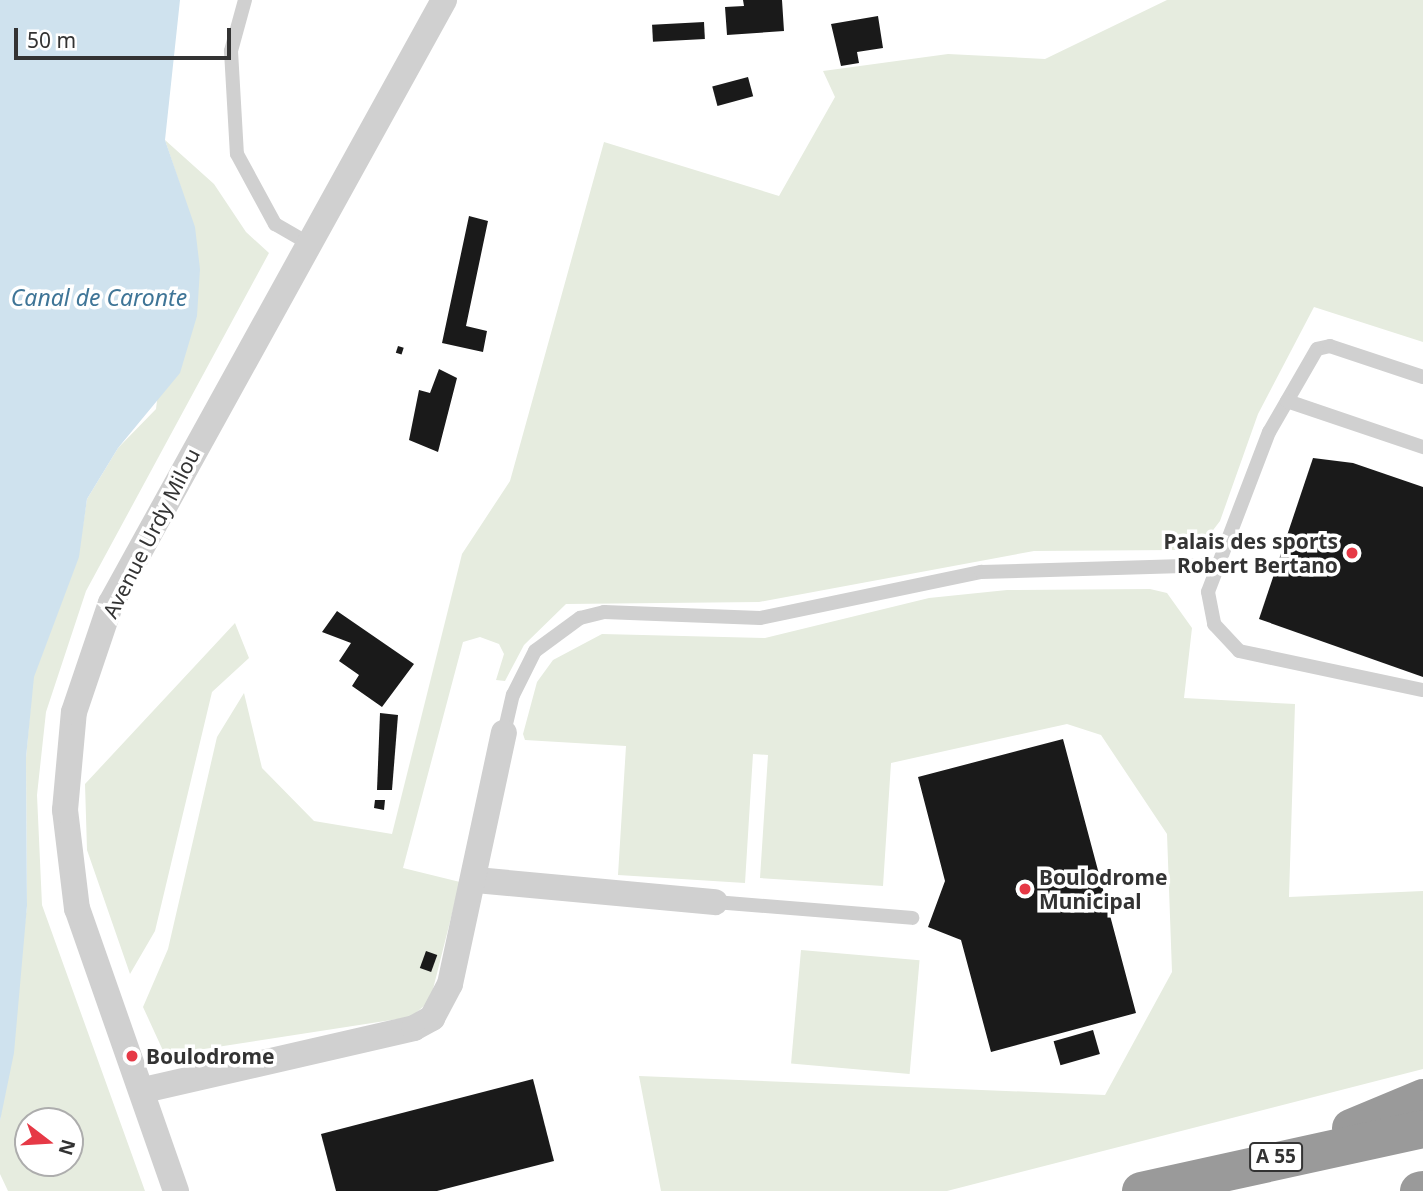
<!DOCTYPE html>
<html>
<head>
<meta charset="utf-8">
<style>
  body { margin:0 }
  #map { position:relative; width:1423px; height:1191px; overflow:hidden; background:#fff; font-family:"Noto Sans",sans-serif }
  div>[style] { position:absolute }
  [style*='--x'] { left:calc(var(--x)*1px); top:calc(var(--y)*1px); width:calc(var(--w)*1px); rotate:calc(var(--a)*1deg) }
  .green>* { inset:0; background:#e6ecdf; transform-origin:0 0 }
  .water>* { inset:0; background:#cfe2ee }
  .building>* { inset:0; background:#1a1a1a; transform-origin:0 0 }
  .service>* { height:14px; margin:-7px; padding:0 7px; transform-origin:7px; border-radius:7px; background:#d0d0d0 }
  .minor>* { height:26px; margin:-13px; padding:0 13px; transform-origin:13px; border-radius:13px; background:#d0d0d0 }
  .motorway>* { height:38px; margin:-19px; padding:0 19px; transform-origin:19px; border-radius:19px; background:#9a9a9a }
  .dots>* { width:19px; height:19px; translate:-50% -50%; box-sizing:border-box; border:4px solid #fff; border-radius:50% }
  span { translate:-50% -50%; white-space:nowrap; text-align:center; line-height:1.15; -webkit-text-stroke:7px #fff; paint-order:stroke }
  .shield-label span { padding:2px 5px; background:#fff; border:2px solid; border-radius:5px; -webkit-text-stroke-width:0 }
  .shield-label { font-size:19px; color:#333; font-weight:700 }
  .street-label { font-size:21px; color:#333 }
  .poi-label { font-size:21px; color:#333; font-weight:700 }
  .right { translate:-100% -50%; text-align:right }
  .left { translate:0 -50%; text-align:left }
  .water-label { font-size:23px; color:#3f7597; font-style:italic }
  .north { position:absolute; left:14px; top:1107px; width:70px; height:70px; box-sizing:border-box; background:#fff; border:2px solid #adadad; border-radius:50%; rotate:107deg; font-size:19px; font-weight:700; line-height:28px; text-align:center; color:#333 }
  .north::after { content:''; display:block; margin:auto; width:24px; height:32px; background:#e63946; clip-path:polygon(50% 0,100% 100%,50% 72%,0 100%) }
  .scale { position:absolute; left:14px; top:28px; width:217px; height:32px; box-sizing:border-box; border:4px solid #333; border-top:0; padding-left:9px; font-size:21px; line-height:24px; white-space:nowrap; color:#333; -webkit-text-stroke:5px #fff; paint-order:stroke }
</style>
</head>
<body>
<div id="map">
  <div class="green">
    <i style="clip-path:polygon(1167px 0,1423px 0,1423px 342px,1314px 307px,1258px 414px,1220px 521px,1207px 538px,1177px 550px,1034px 551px,759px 602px,566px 604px,524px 645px,505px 681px,496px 680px,504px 654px,499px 644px,480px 637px,463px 642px,403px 868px,460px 882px,430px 1001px,411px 1017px,165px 1055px,143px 1007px,168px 949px,217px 737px,244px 693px,262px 768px,314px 821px,392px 834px,462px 554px,510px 481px,604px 142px,779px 196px,835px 97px,823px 71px,948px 54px,1045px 59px)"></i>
    <i style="clip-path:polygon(evenodd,165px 140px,214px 184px,246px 232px,269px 253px,86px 591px,46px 712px,37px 795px,42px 905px,145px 1191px,8px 1191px,0 1174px,0 1121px,27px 906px,26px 758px,33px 677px,81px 537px,87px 499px,118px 448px,156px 409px,182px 191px,165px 140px,28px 1121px,70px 1121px,70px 1163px,28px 1163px,28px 1121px)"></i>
    <i style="clip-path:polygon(1150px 589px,1167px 593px,1192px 628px,1184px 698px,1295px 704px,1289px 897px,1423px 891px,1423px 1069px,947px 1191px,661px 1191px,639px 1076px,1105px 1095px,1172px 972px,1167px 834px,1101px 735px,1067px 724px,891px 763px,883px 886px,760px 878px,768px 755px,753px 754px,745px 883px,618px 875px,626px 746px,525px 740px,523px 734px,537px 682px,553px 660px,602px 634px,765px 638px,929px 598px,1007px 590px)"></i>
    <i style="clip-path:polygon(235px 623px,249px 658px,212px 692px,155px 931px,130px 974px,87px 850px,85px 784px)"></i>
    <i style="left:801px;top:950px;width:119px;height:114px;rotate:5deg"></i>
  </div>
  <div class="water">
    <i style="clip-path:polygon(0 0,180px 0,165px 140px,195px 227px,200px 269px,197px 316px,180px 373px,118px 448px,87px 499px,79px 557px,34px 677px,26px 758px,27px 906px,14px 1053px,0 1121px)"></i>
  </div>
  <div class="building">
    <i style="clip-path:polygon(743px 0,782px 0,784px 31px,727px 35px,725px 7px,744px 6px)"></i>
    <i style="clip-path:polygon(878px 16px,883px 48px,857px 52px,859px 63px,841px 66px,831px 24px)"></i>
    <i style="left:704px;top:22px;width:17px;height:52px;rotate:87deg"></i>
    <i style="left:748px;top:77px;width:20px;height:37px;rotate:75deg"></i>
    <i style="clip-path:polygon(469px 216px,488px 221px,466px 326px,487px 331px,483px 352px,442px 343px)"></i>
    <i style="left:398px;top:346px;width:6px;height:7px;rotate:18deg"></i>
    <i style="clip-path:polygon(439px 369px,457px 378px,438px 452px,409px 440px,419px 390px,430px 393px)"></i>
    <i style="clip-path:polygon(1313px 458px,1353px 463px,1423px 487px,1423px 677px,1259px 619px)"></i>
    <i style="clip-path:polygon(337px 611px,414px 664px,382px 707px,352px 686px,359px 675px,339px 661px,351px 643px,322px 632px)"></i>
    <i style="clip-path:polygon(380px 713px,398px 715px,392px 790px,377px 790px)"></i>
    <i style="clip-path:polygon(1063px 739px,1136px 1013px,991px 1052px,961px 940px,928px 927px,945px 881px,918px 777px)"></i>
    <i style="clip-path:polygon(375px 800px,385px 800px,384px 810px,374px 808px)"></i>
    <i style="left:426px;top:951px;width:12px;height:18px;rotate:20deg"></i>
    <i style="left:1093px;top:1030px;width:25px;height:41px;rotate:74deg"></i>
    <i style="clip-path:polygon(533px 1079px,554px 1161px,437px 1191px,336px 1191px,321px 1134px)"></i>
  </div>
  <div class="service">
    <i style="--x:245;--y:0;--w:53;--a:105.4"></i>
    <i style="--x:231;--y:51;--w:103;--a:86.7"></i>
    <i style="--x:237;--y:154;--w:80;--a:61.5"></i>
    <i style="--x:275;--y:224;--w:36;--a:30"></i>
    <i style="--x:1423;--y:377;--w:98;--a:-161.6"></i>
    <i style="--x:1330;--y:346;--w:13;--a:167"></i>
    <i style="--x:1317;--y:349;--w:96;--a:120"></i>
    <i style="--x:1269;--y:432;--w:171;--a:110.9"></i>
    <i style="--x:1208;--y:592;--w:33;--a:79"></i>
    <i style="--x:1214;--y:624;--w:37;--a:47"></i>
    <i style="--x:1239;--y:651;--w:188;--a:12"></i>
    <i style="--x:1287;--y:401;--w:144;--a:18.7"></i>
    <i style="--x:504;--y:733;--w:39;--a:-77"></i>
    <i style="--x:513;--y:695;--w:49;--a:-63.4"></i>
    <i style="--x:535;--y:651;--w:56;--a:-36.3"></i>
    <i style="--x:580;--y:618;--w:25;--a:-14"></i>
    <i style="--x:604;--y:612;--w:156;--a:2.2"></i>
    <i style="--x:760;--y:618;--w:226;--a:-11.8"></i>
    <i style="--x:981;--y:572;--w:236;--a:-1.7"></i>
    <i style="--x:715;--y:902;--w:198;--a:4.6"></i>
  </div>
  <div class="minor">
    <i style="--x:476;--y:880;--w:240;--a:5.3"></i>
    <i style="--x:144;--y:1090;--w:277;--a:-12.9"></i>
    <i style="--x:414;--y:1028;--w:21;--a:-29"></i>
    <i style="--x:432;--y:1018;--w:38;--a:-62"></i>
    <i style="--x:450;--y:984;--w:257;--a:-77.9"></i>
    <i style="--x:176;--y:1191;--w:299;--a:-109.3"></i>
    <i style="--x:77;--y:909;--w:100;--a:-96.9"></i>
    <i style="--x:65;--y:810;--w:98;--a:-84.8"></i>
    <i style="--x:74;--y:712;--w:115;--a:-71.3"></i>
    <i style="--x:111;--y:603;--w:689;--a:-61.09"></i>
  </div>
  <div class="motorway">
    <i style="--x:1351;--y:1128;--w:78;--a:-22.6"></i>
    <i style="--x:1141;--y:1191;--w:289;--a:-12.4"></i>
    <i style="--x:1419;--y:1191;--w:4;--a:-14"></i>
  </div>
  <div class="dots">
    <i style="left:1352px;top:553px;background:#e63946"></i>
    <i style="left:1025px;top:889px;background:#e63946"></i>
    <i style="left:132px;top:1056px;background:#e63946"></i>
  </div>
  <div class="shield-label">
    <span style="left:1276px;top:1157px">A 55</span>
  </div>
  <div class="street-label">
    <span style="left:151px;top:533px;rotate:-63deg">Avenue Urdy Milou</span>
  </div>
  <div class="poi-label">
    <span class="right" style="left:1338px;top:553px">Palais des sports<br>Robert Bertano</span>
    <span class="left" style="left:1039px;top:889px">Boulodrome<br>Municipal</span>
    <span class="left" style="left:146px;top:1056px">Boulodrome</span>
  </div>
  <div class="water-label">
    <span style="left:99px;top:297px">Canal de Caronte</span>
  </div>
  <div class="north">N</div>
  <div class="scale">50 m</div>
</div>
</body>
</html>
